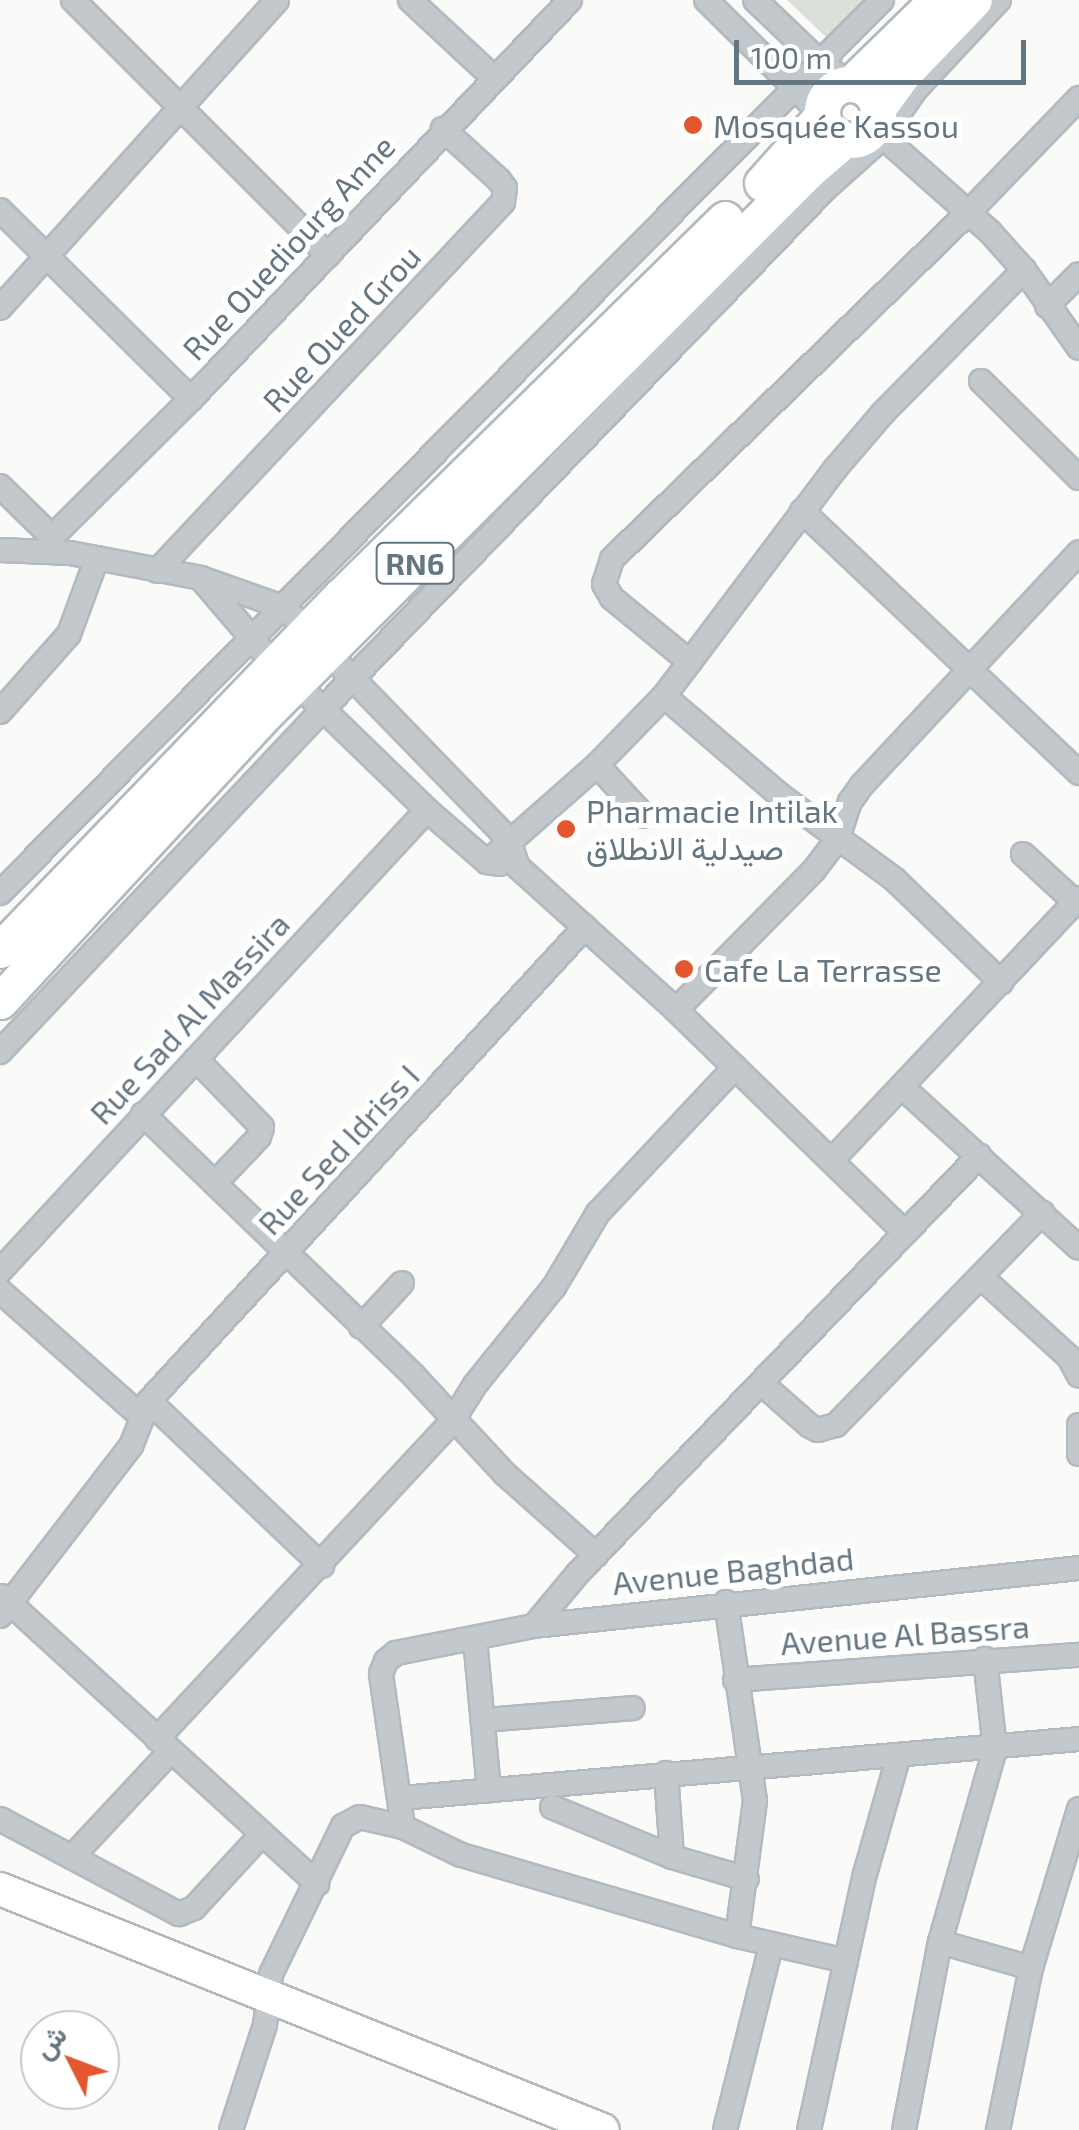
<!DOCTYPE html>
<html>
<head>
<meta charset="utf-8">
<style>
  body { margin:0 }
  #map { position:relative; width:1079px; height:2130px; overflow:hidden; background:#fafaf8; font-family:"Exo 2",Vazirmatn,sans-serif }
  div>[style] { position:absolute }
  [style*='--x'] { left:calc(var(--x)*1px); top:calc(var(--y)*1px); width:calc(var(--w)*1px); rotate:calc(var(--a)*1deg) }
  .green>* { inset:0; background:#dadfd7 }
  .roads { filter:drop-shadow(2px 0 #b3babf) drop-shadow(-2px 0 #b3babf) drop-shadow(0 2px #b3babf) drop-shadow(0 -2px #b3babf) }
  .street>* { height:22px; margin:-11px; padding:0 11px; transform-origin:11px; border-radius:11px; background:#c3c8cc }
  .secondary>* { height:32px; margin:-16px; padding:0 16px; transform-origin:16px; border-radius:16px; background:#fff }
  .primary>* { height:35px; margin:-17.5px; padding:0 17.5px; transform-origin:17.5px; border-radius:17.5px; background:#fff }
  .primary>.ring { margin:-17.5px; padding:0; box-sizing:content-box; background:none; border:35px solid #fff; border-radius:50% }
  .dots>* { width:28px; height:28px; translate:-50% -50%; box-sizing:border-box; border:5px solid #fff; border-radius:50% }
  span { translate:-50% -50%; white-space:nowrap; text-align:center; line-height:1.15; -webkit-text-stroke:10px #fff; paint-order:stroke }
  .shield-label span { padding:2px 8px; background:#fff; border:2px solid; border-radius:8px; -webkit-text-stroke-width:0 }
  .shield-label { font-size:30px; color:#657683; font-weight:700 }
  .poi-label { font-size:32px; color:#657683 }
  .left { translate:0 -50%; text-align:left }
  .street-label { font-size:32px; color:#657683 }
  .north { position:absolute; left:20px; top:2010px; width:100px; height:100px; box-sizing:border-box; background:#fff; border:2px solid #c1c8cd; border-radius:50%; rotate:312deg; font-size:28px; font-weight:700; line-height:40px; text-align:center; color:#657683 }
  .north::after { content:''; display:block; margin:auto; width:35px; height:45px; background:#e4572e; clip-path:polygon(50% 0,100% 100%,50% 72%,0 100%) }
  .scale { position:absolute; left:734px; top:40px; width:292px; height:45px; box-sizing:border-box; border:5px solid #657683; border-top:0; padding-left:12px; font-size:30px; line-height:35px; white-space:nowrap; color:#657683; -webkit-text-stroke:8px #fff; paint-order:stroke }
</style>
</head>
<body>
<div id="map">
  <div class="green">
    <i style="clip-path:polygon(787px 0,863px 0,826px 37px)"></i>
  </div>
  <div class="roads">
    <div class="street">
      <i style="--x:73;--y:0;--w:361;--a:45"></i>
      <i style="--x:410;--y:0;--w:113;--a:42.9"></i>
      <i style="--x:706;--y:0;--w:162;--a:44.7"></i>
      <i style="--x:755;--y:0;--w:91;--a:43.7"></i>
      <i style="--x:821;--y:63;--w:34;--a:36"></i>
      <i style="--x:873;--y:128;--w:157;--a:41.6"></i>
      <i style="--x:990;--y:232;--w:51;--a:48.2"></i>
      <i style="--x:1024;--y:270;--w:95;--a:54.8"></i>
      <i style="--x:0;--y:210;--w:269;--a:44.7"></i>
      <i style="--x:1047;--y:306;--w:45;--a:-45"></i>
      <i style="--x:0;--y:308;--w:414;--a:-48"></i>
      <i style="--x:981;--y:381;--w:138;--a:44.7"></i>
      <i style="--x:0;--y:486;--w:73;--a:44.4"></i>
      <i style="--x:52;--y:537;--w:11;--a:80"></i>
      <i style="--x:802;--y:511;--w:381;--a:43.4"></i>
      <i style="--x:52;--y:537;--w:196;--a:-44.8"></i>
      <i style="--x:191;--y:399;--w:550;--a:-46.47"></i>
      <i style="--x:0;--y:550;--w:70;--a:2.5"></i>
      <i style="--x:70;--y:553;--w:133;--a:10.8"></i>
      <i style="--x:201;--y:578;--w:84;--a:19.5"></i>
      <i style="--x:280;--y:606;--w:37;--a:38"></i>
      <i style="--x:157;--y:571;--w:506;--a:-46.84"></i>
      <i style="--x:503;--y:202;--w:14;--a:-82"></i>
      <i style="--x:505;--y:188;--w:10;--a:-127"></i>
      <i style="--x:499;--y:180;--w:76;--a:-137.7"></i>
      <i style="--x:203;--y:581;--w:109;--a:49.5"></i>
      <i style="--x:328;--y:653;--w:260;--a:45.9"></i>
      <i style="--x:509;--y:840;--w:28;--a:72"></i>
      <i style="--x:518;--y:867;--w:213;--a:42.1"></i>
      <i style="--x:676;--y:1010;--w:318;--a:44.2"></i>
      <i style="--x:690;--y:662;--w:101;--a:-140.6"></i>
      <i style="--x:612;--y:598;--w:16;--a:-120"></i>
      <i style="--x:604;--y:584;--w:26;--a:-72"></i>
      <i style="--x:612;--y:559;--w:499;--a:-44.2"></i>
      <i style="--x:970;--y:211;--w:157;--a:-46"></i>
      <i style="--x:297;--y:684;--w:181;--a:44.1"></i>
      <i style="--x:427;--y:810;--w:79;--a:40.9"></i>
      <i style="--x:487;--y:862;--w:13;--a:9"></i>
      <i style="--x:664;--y:696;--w:154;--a:40.5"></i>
      <i style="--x:781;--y:796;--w:140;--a:36.3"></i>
      <i style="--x:894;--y:879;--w:149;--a:43.9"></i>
      <i style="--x:0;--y:712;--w:104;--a:-48.5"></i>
      <i style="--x:69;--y:634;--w:81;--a:-69.8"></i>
      <i style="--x:597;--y:765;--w:69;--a:47.3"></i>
      <i style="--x:1023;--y:854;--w:71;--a:42.7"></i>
      <i style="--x:487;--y:862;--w:147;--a:-41.4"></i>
      <i style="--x:597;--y:765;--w:96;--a:-45.8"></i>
      <i style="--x:664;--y:696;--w:284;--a:-53"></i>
      <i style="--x:835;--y:469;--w:74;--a:-49.4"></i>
      <i style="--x:883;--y:413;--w:201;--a:-45.4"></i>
      <i style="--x:0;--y:893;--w:1255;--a:-45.36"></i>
      <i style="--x:676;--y:1010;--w:197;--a:-45.4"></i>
      <i style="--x:814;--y:870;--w:40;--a:-53"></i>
      <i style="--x:838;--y:838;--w:38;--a:-72"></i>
      <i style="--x:850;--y:802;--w:21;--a:-55"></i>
      <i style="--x:862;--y:785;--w:318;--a:-47"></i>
      <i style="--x:0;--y:1052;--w:471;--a:-46.7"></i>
      <i style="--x:323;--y:709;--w:726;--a:-46.01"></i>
      <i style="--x:827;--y:187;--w:74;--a:-41.7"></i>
      <i style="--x:882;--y:138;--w:58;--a:-55.5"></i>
      <i style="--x:915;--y:90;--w:123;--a:-47"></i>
      <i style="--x:196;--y:1059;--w:95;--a:45.9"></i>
      <i style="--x:262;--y:1127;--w:10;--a:107"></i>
      <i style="--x:259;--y:1137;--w:64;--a:133.7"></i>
      <i style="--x:902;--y:1087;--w:239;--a:42.3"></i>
      <i style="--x:143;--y:1114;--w:377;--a:44"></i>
      <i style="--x:414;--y:1376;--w:134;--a:47.1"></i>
      <i style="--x:505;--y:1474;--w:122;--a:41.7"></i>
      <i style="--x:832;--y:1160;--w:360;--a:-46.7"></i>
      <i style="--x:0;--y:1271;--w:628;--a:-47.19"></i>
      <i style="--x:981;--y:1277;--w:119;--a:42.3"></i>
      <i style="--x:1069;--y:1357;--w:21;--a:62"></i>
      <i style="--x:0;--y:1291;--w:188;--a:41.6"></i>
      <i style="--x:361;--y:1327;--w:60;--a:-47"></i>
      <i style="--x:761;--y:1383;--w:65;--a:41.3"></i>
      <i style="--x:810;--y:1426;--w:9;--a:27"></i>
      <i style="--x:818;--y:1430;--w:19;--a:-16"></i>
      <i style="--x:836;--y:1425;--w:296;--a:-45.8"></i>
      <i style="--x:149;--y:1401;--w:239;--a:43.6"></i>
      <i style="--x:1079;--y:1425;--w:29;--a:90"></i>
      <i style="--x:2;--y:1596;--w:427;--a:42.4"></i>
      <i style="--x:726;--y:1602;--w:201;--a:81.7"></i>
      <i style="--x:755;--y:1801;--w:136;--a:97.6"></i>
      <i style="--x:737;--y:1936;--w:112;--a:12.9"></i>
      <i style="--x:0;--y:1616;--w:215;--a:-52.4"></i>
      <i style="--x:131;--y:1446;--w:48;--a:-68.2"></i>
      <i style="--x:149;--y:1401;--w:644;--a:-47.39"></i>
      <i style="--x:534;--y:1626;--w:69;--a:-50.3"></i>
      <i style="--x:578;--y:1573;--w:579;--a:-46.12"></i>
      <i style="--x:475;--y:1639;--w:152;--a:84.7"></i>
      <i style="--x:735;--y:1680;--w:345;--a:-4.2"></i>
      <i style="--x:484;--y:1720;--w:149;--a:-4.6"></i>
      <i style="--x:157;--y:1739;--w:435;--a:-47.1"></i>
      <i style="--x:453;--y:1420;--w:40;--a:-58"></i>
      <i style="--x:474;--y:1386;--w:127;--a:-51.1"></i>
      <i style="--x:554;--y:1287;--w:86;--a:-59.3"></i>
      <i style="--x:598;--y:1213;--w:200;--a:-46.8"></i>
      <i style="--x:666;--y:1773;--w:84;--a:85.9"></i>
      <i style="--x:401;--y:1798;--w:681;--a:-4.97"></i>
      <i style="--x:552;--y:1807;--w:130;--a:22.6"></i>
      <i style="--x:672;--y:1857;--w:78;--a:16.3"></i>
      <i style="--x:0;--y:1819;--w:203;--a:28"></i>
      <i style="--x:179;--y:1914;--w:16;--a:-22"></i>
      <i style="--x:194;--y:1908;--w:100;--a:-47.4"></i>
      <i style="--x:72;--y:1857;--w:145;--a:-47"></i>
      <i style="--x:737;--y:1936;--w:288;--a:-163.6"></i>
      <i style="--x:461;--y:1855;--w:64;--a:-154.2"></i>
      <i style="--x:403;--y:1827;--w:155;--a:-98.2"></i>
      <i style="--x:381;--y:1674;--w:14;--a:-69"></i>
      <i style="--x:386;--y:1661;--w:13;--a:-39"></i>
      <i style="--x:396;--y:1653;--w:141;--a:-11.1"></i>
      <i style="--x:534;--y:1626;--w:548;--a:-6.07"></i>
      <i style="--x:940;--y:1942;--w:95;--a:15.9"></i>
      <i style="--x:231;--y:2130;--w:110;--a:-72.1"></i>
      <i style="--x:265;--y:2025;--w:51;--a:-83.3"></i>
      <i style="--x:271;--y:1974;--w:165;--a:-64.1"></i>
      <i style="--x:343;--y:1826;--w:19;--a:-28"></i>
      <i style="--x:360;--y:1817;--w:44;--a:13.1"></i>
      <i style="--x:725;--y:2130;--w:191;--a:-76"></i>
      <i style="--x:809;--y:2130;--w:262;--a:-77.7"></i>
      <i style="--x:865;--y:1874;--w:124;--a:-74.1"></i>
      <i style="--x:904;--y:2130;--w:191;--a:-79.2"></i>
      <i style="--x:940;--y:1942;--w:201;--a:-74.1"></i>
      <i style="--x:995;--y:1749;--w:91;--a:-96.3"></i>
      <i style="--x:998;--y:2130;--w:165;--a:-78.5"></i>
      <i style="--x:1031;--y:1968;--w:166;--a:-73.2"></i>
    </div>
    <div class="secondary">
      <i style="--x:0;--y:1889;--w:649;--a:21.79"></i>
    </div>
    <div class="primary">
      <i style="--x:852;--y:83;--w:119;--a:-44.3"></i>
      <i class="ring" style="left:822px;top:84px;width:21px;height:21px"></i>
      <i style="--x:878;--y:108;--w:39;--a:-54"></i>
      <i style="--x:901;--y:76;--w:105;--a:-46.2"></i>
      <i style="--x:762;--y:183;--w:89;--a:-48.2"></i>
      <i style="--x:0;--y:950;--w:492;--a:-46.1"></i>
      <i style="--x:341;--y:596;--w:538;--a:-44.47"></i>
      <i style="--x:0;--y:1001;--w:388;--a:-47.3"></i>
      <i style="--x:263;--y:716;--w:772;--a:-45"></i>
      <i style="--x:809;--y:170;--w:46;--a:-40.6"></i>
    </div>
  </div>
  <div class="dots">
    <i style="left:693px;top:125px;background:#e4572e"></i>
    <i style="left:566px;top:829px;background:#e4572e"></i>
    <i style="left:684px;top:969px;background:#e4572e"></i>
  </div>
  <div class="shield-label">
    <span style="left:415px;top:563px">RN6</span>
  </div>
  <div class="poi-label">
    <span class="left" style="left:713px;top:125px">Mosquée Kassou</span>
    <span class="left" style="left:586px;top:829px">Pharmacie Intilak<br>صيدلية الانطلاق</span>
    <span class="left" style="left:704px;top:969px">Cafe La Terrasse</span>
  </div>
  <div class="street-label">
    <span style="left:288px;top:247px;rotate:-47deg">Rue Ouediourg Anne</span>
    <span style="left:341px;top:328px;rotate:-47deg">Rue Oued Grou</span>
    <span style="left:189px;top:1018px;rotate:-47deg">Rue Sad Al Massira</span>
    <span style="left:338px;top:1149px;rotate:-47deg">Rue Sed Idriss I</span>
    <span style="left:733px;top:1570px;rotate:-6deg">Avenue Baghdad</span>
    <span style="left:905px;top:1634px;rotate:-4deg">Avenue Al Bassra</span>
  </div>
  <div class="north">ش</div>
  <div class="scale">100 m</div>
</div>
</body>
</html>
